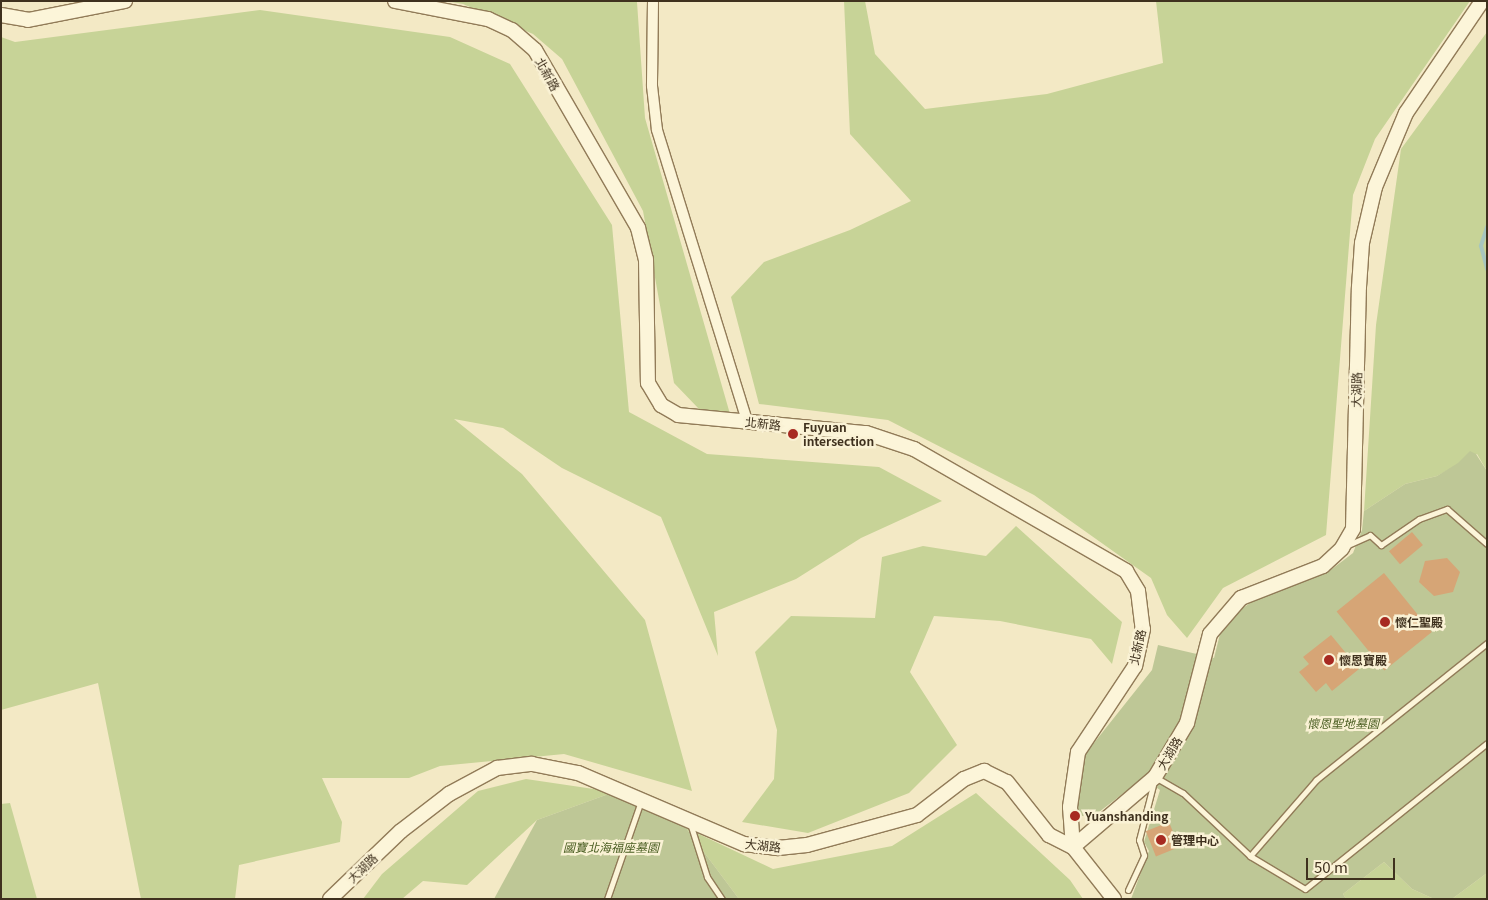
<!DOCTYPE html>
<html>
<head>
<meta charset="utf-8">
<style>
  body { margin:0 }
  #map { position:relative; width:1488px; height:900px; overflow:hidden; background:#f3e9c5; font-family:Georgia,"Noto Sans TC",serif }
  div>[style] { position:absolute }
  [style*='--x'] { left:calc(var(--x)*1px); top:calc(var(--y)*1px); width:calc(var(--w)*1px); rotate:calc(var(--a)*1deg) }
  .green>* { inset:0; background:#c7d397 }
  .cemetery>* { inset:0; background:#bec796 }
  .stream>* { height:4px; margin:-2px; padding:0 2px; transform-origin:2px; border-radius:2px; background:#a7c6bf }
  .building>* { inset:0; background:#d6a576; transform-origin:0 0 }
  .roads { filter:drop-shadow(1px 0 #917b58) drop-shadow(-1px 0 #917b58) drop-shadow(0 1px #917b58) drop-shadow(0 -1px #917b58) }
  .lane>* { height:5px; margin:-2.5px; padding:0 2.5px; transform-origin:2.5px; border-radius:2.5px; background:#fcf5d9 }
  .street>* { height:10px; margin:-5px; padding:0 5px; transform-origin:5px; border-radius:5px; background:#fcf5d9 }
  .secondary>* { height:14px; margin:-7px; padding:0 7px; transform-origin:7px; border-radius:7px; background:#fcf5d9 }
  .dots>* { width:14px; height:14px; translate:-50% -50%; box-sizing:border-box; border:2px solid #faf2d5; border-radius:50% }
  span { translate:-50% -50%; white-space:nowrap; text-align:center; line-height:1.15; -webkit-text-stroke:5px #faf2d5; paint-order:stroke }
  .street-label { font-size:12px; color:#3f311e }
  .poi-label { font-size:12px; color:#3f311e; font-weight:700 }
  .left { translate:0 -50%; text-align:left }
  .park-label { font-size:12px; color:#4a5e22; font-style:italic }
  .frame { position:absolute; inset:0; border:2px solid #3f311e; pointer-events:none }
  .scale { position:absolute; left:1306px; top:858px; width:89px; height:22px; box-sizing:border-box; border:2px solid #3f311e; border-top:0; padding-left:6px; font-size:15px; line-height:18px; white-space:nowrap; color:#3f311e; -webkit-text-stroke:4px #faf2d5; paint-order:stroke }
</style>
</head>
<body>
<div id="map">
  <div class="green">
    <i style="clip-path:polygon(446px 1px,637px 2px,645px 118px,730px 414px,699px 409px,674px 383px,643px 211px,562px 59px,533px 34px,463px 4px)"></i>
    <i style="clip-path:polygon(844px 1px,865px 1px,875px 54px,925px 109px,1047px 94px,1163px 63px,1156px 1px,1470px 1px,1375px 139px,1353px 195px,1326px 535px,1223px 588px,1187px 638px,1167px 615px,1151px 578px,1034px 495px,888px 420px,759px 404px,731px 297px,764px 262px,850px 230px,911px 201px,850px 134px)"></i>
    <i style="clip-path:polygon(260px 10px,450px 37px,510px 64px,612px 225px,629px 412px,707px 454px,879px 467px,942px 501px,861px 538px,796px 579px,714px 612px,718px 656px,661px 517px,562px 468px,503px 428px,454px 419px,522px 474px,645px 620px,692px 791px,564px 754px,440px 766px,409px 778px,322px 778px,342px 822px,340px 842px,239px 865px,235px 899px,141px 899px,98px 683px,1px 710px,1px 37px,15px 42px)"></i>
    <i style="clip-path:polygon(1487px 32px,1487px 471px,1477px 454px,1437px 476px,1405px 484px,1364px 511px,1376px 325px,1401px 149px)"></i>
    <i style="clip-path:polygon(1016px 526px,1122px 622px,1112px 664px,1091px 639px,1000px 621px,934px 616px,910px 672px,957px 745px,909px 793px,808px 833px,742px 822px,774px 779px,777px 730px,755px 652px,791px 616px,875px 618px,882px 557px,923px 546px,986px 556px)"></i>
    <i style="clip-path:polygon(526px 779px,614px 792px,537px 820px,467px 885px,423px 881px,402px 899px,363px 899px,382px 874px,478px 791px)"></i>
    <i style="clip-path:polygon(976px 793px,1070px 880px,1083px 899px,739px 899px,686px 828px,773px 869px,892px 846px)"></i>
    <i style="clip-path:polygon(10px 803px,37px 899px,1px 899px,1px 804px)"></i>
    <i style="clip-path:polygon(1384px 862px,1412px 889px,1434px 899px,1346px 899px,1343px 894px)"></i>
    <i style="clip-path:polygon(1487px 873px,1487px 899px,1452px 899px)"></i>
  </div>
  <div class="cemetery">
    <i style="clip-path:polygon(1470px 451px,1476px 454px,1487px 471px,1487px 873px,1452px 899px,1434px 899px,1412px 889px,1384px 862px,1343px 894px,1346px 899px,1131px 899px,1149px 851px,1144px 842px,1160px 790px,1143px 778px,1099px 812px,1078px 817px,1078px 775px,1086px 753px,1152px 670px,1158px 645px,1214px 658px,1221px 630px,1240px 610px,1253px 601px,1332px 569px,1353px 553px,1362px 530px,1364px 511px,1405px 484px,1437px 476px,1458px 463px)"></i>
    <i style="clip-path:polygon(614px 792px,686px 828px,739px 899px,494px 899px,537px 820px)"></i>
  </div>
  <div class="stream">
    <i style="--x:1487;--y:227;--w:20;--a:108"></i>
    <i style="--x:1481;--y:246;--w:24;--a:75"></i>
  </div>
  <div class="building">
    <i style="left:1412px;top:532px;width:17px;height:30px;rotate:50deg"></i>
    <i style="clip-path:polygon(1447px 558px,1460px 572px,1453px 592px,1434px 596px,1419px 582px,1425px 561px)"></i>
    <i style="left:1384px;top:573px;width:76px;height:61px;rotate:51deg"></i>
    <i style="clip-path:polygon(1331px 635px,1359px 669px,1332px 691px,1326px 683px,1316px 692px,1299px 672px,1309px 664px,1303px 657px)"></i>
    <i style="left:1169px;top:822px;width:27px;height:25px;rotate:68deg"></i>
  </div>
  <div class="roads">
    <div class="lane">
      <i style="--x:1348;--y:545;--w:24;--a:-24"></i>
      <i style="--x:1370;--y:535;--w:15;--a:42"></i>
      <i style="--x:1381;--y:545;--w:46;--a:-34.4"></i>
      <i style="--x:1419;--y:519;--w:30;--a:-20"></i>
      <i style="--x:1447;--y:509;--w:53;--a:41.2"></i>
      <i style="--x:690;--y:823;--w:57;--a:72.5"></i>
      <i style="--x:707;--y:877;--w:27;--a:56"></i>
      <i style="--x:1250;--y:856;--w:101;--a:-49"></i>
      <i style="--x:1316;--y:780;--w:219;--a:-38.7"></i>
      <i style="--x:1128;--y:890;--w:38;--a:-65"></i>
      <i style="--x:1144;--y:855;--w:16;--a:-108"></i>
      <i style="--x:1139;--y:840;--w:65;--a:-75.7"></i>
      <i style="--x:1155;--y:777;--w:32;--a:30"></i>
      <i style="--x:1183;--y:793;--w:92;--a:43.2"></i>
      <i style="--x:1250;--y:856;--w:64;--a:31"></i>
      <i style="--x:1305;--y:889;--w:233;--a:-38.7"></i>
      <i style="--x:607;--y:899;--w:104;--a:-70.9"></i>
    </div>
    <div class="street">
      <i style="--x:653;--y:1;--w:85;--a:90.7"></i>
      <i style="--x:652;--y:86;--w:44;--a:83.5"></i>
      <i style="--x:657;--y:130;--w:305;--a:72.8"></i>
    </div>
    <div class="secondary">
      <i style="--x:395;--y:1;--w:95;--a:11"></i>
      <i style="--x:488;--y:19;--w:26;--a:25"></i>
      <i style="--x:512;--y:30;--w:30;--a:41"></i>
      <i style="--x:535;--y:50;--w:206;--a:59.9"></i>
      <i style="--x:638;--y:228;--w:32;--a:76"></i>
      <i style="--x:646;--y:259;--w:124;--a:89.1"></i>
      <i style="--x:648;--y:383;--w:26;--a:59"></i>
      <i style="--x:661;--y:405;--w:20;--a:30"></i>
      <i style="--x:678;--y:415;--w:189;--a:5.5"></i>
      <i style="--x:866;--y:433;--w:51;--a:18.4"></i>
      <i style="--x:914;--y:449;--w:245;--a:29.9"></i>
      <i style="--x:1126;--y:571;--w:23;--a:59"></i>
      <i style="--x:1138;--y:591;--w:38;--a:83"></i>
      <i style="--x:1143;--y:629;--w:38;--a:102"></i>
      <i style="--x:1135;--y:666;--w:103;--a:123.5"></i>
      <i style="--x:1078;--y:752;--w:56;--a:98.3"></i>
      <i style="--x:1070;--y:807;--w:40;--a:85.7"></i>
      <i style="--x:1073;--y:847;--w:66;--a:51.7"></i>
      <i style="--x:1;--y:15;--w:27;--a:10"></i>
      <i style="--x:28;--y:20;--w:99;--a:-11.1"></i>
      <i style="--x:330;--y:899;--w:98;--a:-43.8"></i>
      <i style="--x:401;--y:831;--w:61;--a:-37.6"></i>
      <i style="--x:449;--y:794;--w:55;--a:-28.4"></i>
      <i style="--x:497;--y:768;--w:35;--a:-7"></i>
      <i style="--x:532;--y:764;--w:47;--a:11.1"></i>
      <i style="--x:578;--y:773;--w:181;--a:23.2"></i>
      <i style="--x:744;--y:844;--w:34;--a:7"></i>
      <i style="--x:778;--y:848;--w:29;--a:-6"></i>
      <i style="--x:807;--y:845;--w:114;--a:-15.3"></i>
      <i style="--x:917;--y:815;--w:59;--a:-37.5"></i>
      <i style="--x:964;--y:779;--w:22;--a:-22"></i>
      <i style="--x:984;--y:771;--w:25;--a:26"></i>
      <i style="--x:1007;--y:782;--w:68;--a:51.6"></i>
      <i style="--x:1049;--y:835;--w:27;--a:27"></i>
      <i style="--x:1073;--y:847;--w:108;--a:-40.5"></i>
      <i style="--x:1155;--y:777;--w:63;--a:-59.3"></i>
      <i style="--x:1187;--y:723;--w:92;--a:-75.5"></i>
      <i style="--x:1210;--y:634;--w:48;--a:-49.3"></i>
      <i style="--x:1241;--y:598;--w:88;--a:-21.3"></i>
      <i style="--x:1323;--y:566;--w:26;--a:-43"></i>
      <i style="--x:1342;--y:548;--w:22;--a:-60"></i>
      <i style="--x:1353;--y:529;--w:242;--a:-88.6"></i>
      <i style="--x:1359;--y:287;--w:44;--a:-86.1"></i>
      <i style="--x:1362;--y:243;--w:57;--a:-76.9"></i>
      <i style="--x:1375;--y:187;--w:80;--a:-67.3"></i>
      <i style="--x:1406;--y:113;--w:135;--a:-55.8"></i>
    </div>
  </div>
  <div class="dots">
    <i style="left:793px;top:434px;background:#a72a21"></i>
    <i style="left:1385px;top:622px;background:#a72a21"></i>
    <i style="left:1329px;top:660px;background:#a72a21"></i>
    <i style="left:1075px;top:816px;background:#a72a21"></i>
    <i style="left:1161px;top:840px;background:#a72a21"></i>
  </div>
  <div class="street-label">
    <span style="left:548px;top:74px;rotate:61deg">北新路</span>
    <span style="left:1356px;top:390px;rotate:-89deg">大湖路</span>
    <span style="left:763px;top:423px;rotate:6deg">北新路</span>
    <span style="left:1137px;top:647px;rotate:-77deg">北新路</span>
    <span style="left:1169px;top:753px;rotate:-59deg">大湖路</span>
    <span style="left:763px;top:845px;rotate:6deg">大湖路</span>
    <span style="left:362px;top:868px;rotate:-44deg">大湖路</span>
  </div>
  <div class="poi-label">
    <span class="left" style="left:803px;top:434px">Fuyuan<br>intersection</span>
    <span class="left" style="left:1395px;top:622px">懷仁聖殿</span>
    <span class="left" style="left:1339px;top:660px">懷恩寶殿</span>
    <span class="left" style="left:1085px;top:816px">Yuanshanding</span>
    <span class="left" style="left:1171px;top:840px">管理中心</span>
  </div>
  <div class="park-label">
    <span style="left:1343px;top:723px">懷恩聖地墓園</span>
    <span style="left:611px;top:847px">國寶北海福座墓園</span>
  </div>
  <div class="frame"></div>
  <div class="scale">50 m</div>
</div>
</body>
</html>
